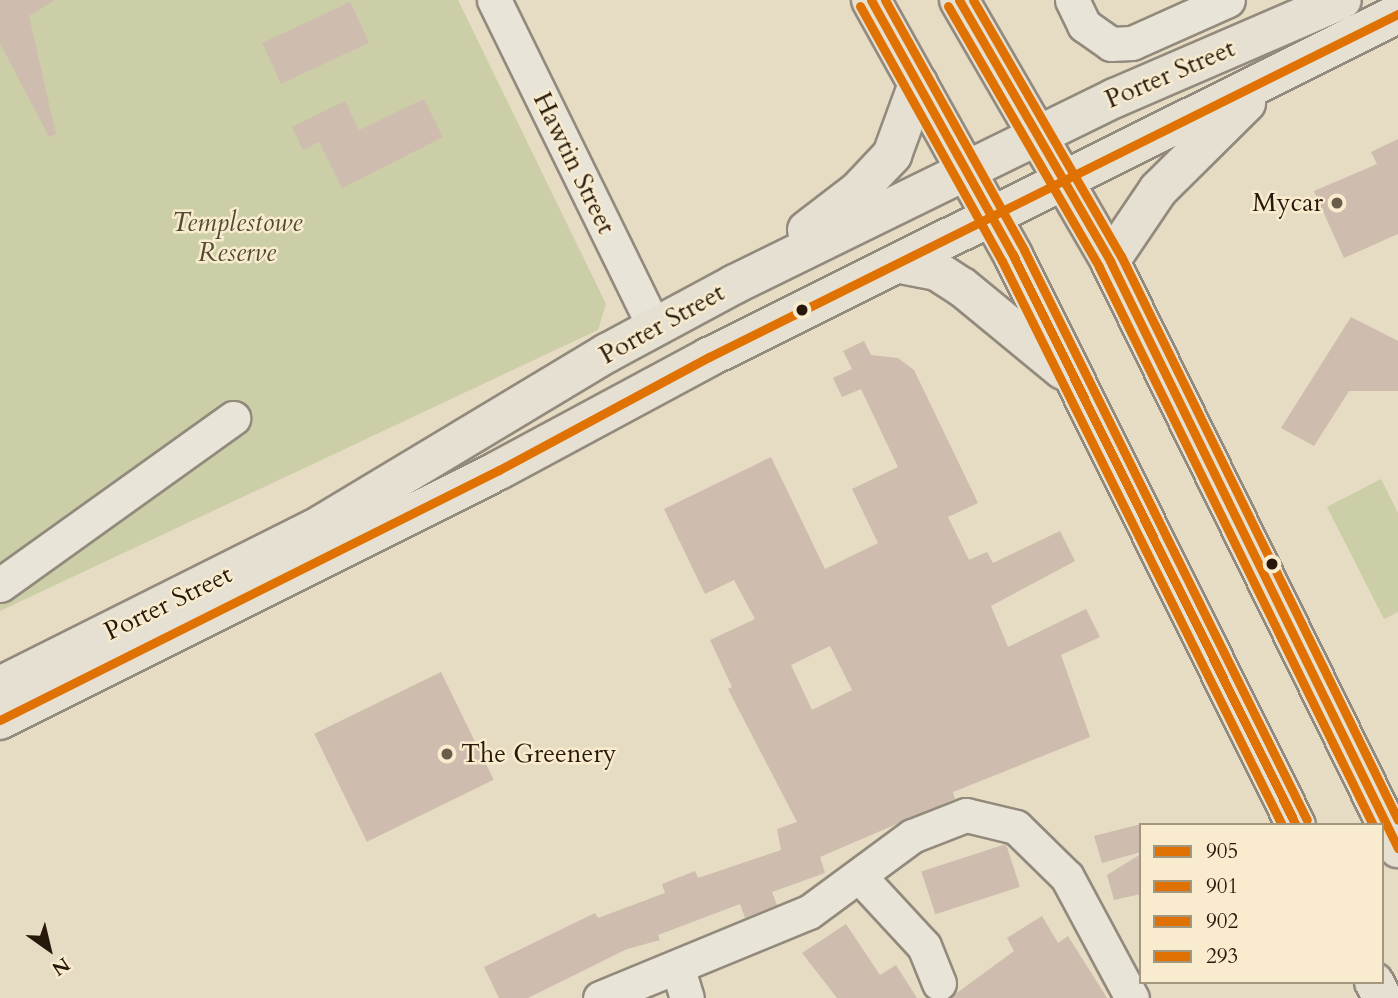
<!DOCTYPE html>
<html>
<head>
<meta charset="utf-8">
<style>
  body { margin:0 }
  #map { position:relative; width:1398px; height:998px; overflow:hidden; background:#e6dbc3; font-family:Cardo,serif }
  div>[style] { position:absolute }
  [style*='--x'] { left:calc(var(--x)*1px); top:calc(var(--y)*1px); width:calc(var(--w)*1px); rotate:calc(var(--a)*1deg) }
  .green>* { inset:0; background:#cccea8 }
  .building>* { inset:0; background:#cebcae; transform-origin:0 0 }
  .roads { filter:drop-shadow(2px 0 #928a7c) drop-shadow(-2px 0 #928a7c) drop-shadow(0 2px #928a7c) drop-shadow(0 -2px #928a7c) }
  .minor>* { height:33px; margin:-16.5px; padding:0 16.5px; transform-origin:16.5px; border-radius:16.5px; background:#e9e4d8 }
  .major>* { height:38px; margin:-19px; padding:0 19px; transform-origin:19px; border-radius:19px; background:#e6e0d2 }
  .bus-1>* { height:9px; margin:-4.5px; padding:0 4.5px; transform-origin:4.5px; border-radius:4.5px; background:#df7202 }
  .bus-2>* { height:9px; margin:-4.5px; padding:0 4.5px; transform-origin:4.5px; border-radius:4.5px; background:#df7202 }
  .bus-3>* { height:9px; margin:-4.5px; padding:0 4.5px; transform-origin:4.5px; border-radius:4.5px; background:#df7202 }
  .bus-4>* { height:9px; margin:-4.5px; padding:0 4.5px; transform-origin:4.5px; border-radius:4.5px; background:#df7202 }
  .dots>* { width:19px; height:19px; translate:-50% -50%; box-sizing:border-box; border:4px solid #f8ebce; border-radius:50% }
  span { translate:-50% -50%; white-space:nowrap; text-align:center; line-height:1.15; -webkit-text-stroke:5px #f8ebce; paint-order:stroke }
  .street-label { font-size:26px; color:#27180b }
  .poi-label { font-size:26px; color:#27180b }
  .right { translate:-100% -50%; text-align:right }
  .left { translate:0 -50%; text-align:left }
  .park-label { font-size:26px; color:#524b33; font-style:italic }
  .legend { position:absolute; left:1139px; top:823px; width:245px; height:161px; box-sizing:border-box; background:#f8ebce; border:2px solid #a49780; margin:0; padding:9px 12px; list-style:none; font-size:21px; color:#27180b }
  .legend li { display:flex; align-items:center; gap:14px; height:35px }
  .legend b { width:35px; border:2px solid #a49780 }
  .north { position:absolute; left:14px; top:914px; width:70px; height:70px; -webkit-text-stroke:5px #f8ebce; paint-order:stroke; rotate:146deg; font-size:19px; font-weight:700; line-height:28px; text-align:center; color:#27180b }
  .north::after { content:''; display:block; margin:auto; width:24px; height:32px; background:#27180b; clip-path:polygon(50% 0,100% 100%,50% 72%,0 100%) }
</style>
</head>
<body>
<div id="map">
  <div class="green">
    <i style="clip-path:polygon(0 0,458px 0,606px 304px,598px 330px,0 611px)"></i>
    <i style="clip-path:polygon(1381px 479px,1398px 513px,1398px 612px,1384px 619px,1327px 507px)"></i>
  </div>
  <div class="building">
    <i style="clip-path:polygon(0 0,55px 0,29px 16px,56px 134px,49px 137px,0 43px)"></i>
    <i style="left:350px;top:2px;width:45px;height:97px;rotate:65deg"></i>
    <i style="clip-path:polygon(424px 99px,443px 137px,342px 188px,319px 142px,303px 150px,292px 127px,345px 101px,359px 130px)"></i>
    <i style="clip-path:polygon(1398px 139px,1398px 234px,1344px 258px,1314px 191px,1377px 164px,1371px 152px)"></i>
    <i style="clip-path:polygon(1351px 317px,1398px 341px,1398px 391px,1349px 391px,1314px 446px,1281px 428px)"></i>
    <i style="clip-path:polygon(evenodd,864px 341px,871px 355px,898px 358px,914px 370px,978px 503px,948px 517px,969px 560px,987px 552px,993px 563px,1060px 531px,1075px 561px,991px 606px,1008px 647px,1086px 609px,1100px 637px,1061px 655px,1090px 737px,953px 792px,955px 799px,820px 857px,825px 873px,772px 892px,777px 905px,745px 918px,740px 904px,658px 935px,660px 940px,627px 949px,528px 998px,499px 998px,484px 967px,595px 913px,598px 918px,665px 893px,662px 884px,695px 871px,698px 878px,781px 850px,777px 829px,797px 822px,728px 689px,732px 687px,710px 640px,755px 619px,734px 580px,705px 594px,664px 509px,771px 457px,825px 569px,878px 543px,852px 489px,898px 467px,861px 389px,842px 397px,833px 378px,852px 369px,843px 351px,864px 341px,830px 646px,852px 690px,812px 710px,791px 665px,830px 646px)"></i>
    <i style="left:441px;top:672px;width:120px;height:141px;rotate:64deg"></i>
    <i style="clip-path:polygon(1141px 824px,1141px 852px,1102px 863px,1094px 836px)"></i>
    <i style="left:1006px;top:844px;width:45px;height:89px;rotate:72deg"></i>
    <i style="clip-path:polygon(1141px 854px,1141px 894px,1114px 900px,1107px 875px)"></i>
    <i style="clip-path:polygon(1042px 916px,1058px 943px,1068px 936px,1107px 998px,950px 998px,1014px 951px,1007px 938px)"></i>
    <i style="clip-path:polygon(846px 924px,880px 975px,896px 965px,917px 998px,837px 998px,802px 953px)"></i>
  </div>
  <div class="roads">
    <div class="minor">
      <i style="--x:494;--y:0;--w:364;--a:63.9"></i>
      <i style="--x:1072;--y:0;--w:28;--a:64"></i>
      <i style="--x:1084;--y:25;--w:33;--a:35"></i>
      <i style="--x:1111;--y:44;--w:21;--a:-3"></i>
      <i style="--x:1132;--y:43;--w:105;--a:-24.1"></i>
      <i style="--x:0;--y:585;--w:287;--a:-35.6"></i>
      <i style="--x:860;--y:877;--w:94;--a:47.2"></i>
      <i style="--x:924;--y:946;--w:40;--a:68"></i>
      <i style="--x:678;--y:969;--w:30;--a:73"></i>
      <i style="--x:600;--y:998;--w:226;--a:-22.4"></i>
      <i style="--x:809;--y:912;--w:128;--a:-36.4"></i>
      <i style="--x:912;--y:836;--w:58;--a:-21.3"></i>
      <i style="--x:966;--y:815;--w:51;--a:13.5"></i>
      <i style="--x:1016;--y:827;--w:71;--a:44.4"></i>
      <i style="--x:1067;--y:877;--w:137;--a:61.8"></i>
    </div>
    <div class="major">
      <i style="--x:871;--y:0;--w:292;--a:60.9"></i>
      <i style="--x:1013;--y:255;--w:636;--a:63.6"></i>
      <i style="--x:959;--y:0;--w:302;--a:59.9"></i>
      <i style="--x:1110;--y:261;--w:654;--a:63.87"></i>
      <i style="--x:807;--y:230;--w:64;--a:-37.4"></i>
      <i style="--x:858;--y:191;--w:50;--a:-46.6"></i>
      <i style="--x:892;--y:155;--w:76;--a:-69.9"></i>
      <i style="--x:1110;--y:261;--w:86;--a:-55.9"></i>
      <i style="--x:1158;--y:190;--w:124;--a:-44.7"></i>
      <i style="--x:901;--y:264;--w:37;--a:11"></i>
      <i style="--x:937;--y:271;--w:30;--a:33"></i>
      <i style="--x:962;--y:287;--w:131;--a:39.4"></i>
      <i style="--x:0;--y:686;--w:351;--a:-26.6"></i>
      <i style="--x:314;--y:529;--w:342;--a:-31"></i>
      <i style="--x:607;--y:353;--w:145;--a:-28.3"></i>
      <i style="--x:735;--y:284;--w:423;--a:-26.1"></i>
      <i style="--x:1115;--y:98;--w:247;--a:-23.4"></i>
      <i style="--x:0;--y:720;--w:558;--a:-26.61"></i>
      <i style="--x:499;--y:470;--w:238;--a:-28.3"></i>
      <i style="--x:709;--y:357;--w:770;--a:-26.47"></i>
      <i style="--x:1374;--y:982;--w:18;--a:63"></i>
    </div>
  </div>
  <div class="bus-1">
    <i style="--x:0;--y:720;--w:558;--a:-26.61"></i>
    <i style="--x:499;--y:470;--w:238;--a:-28.3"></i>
    <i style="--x:709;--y:357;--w:770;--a:-26.47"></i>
  </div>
  <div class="bus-2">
    <i style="--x:871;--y:0;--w:292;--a:60.9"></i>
    <i style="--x:1013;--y:255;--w:636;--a:63.6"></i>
    <i style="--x:959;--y:0;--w:302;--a:59.9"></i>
    <i style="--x:1110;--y:261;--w:654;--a:63.87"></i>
  </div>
  <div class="bus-3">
    <i style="--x:860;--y:6;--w:292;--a:60.9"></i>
    <i style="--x:1002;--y:261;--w:630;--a:63.6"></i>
    <i style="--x:948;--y:6;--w:302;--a:59.9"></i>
    <i style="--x:1099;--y:267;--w:622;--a:63.85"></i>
  </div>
  <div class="bus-4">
    <i style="--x:885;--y:0;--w:286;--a:60.9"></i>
    <i style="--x:1024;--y:250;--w:636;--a:63.6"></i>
    <i style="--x:973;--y:0;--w:296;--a:60"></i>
    <i style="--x:1121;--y:256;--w:628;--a:63.84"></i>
  </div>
  <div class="dots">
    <i style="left:1337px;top:203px;background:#6a5c4b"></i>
    <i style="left:802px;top:310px;background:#27180b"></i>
    <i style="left:1272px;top:564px;background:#27180b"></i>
    <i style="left:447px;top:754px;background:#6a5c4b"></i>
  </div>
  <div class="street-label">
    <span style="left:1170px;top:74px;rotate:-23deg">Porter Street</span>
    <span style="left:574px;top:163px;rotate:64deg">Hawtin Street</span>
    <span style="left:662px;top:324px;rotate:-29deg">Porter Street</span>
    <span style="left:168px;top:603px;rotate:-26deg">Porter Street</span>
  </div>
  <div class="poi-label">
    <span class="right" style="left:1323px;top:203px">Mycar</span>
    <span class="left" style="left:461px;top:754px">The Greenery</span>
  </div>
  <div class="park-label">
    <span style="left:237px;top:238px">Templestowe<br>Reserve</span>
  </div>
  <ul class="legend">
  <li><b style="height:9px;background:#df7202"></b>905</li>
  <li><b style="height:9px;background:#df7202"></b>901</li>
  <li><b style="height:9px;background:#df7202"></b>902</li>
  <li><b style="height:9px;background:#df7202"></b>293</li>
  </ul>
  <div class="north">N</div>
</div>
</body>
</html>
